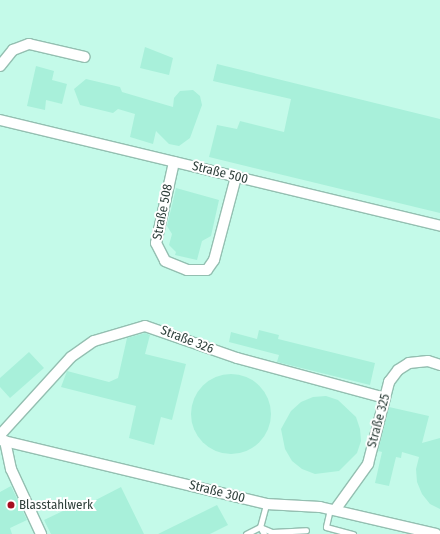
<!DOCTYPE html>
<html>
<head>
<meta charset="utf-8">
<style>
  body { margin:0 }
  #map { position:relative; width:440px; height:534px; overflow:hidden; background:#dbfef3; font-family:"Fira Sans Condensed",sans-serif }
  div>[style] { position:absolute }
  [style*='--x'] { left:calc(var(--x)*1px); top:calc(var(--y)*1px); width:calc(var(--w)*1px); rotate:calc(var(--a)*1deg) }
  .built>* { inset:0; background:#c4fae9; transform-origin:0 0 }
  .building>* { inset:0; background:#a8f0da }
  .round { border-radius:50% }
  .roads { filter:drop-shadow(1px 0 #94bfb1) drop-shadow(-1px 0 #94bfb1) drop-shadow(0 1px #94bfb1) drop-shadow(0 -1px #94bfb1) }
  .service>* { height:5px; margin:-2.5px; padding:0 2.5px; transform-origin:2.5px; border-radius:2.5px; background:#fff }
  .minor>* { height:10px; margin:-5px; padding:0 5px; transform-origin:5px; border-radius:5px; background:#fff }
  .dots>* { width:11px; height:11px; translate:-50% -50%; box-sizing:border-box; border:2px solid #fff; border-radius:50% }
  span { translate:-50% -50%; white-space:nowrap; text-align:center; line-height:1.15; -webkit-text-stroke:4px #fff; paint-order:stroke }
  .street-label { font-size:13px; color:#2f403b }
  .poi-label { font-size:13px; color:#2f403b }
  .left { translate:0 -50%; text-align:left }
</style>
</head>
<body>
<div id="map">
  <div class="built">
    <i style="left:0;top:0;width:440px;height:534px"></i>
  </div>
  <div class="building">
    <i style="clip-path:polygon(145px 47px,173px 58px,169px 75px,140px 68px)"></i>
    <i style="clip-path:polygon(217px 64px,440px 119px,440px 213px,209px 157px,217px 125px,237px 129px,240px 121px,284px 132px,291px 99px,213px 81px)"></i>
    <i style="clip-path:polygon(36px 66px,54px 71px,52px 80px,67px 84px,62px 104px,46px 100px,45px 110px,27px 106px)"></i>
    <i style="clip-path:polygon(86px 79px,120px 87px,122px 92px,173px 107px,174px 98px,180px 91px,193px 90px,200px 96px,202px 105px,190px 138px,179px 146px,169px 144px,156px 131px,153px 144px,130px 137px,135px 114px,118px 109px,113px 113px,80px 105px,74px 89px)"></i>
    <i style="clip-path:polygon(176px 188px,219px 200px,211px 236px,202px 241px,197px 260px,175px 255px,176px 252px,169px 245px,172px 234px,167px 226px)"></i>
    <i style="clip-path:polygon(259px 330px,279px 335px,278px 339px,375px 363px,370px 385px,277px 362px,279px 355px,229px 342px,231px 332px,257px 339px)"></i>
    <i style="clip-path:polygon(145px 333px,150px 335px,145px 354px,186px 364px,172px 420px,161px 417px,154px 445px,129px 438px,136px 406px,61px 387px,67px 371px,109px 382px,118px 378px,127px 338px)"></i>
    <i style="clip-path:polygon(29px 352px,44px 368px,10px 398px,0 387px,0 378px)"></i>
    <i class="round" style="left:191px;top:374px;width:80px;height:80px"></i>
    <i style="clip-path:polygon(326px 396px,338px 400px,356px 417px,360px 429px,361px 441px,357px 453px,339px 471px,315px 474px,302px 469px,292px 461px,285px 449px,281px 429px,291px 411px,301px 402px,313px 397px)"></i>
    <i style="clip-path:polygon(389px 407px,429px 416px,422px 443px,440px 438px,440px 509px,430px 504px,422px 494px,417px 482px,416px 469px,419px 457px,402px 452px,401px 458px,396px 457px,389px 486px,375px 483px,382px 452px,378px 451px)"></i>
    <i style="clip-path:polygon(11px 486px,27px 520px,10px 528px,12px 534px,0 534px,0 492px)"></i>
    <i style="clip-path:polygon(121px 487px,144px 534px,51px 534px,44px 520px,86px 500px,88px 504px)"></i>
    <i style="clip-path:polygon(217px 505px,228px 525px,210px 534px,158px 534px)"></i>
  </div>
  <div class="roads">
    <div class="service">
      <i style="--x:330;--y:509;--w:18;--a:103"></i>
      <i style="--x:326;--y:527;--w:28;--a:15"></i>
      <i style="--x:260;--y:527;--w:13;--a:23"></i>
      <i style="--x:272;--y:532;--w:34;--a:-3"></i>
      <i style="--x:260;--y:527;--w:8;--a:60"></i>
      <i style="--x:246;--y:534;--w:16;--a:-27"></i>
      <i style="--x:260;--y:527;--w:24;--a:-75"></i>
    </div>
    <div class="minor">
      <i style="--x:0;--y:66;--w:21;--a:-51"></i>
      <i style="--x:13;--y:50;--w:17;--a:-21"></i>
      <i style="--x:29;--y:44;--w:57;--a:13.1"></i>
      <i style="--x:0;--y:120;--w:453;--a:13.5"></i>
      <i style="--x:174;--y:162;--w:83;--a:102.5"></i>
      <i style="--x:156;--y:243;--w:20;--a:63"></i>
      <i style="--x:165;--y:261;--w:24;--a:22"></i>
      <i style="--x:187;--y:270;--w:20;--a:0"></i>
      <i style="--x:207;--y:270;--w:12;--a:-55"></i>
      <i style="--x:214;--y:260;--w:86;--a:-75.2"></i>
      <i style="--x:0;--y:435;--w:105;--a:-47.7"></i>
      <i style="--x:71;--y:357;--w:28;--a:-35"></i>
      <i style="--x:94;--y:341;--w:53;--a:-16.4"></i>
      <i style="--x:145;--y:326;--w:97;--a:19.2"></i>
      <i style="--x:237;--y:358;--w:153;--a:15.1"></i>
      <i style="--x:0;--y:440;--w:274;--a:13.5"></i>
      <i style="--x:266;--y:504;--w:54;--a:3.2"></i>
      <i style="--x:320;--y:507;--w:119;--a:13.1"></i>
      <i style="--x:5;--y:441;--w:29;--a:78"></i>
      <i style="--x:11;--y:469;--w:72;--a:65.2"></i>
      <i style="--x:335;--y:510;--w:57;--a:-54.3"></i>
      <i style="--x:368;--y:464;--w:85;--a:-75.6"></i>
      <i style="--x:389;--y:382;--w:15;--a:-53"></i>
      <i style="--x:398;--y:370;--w:13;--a:-32"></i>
      <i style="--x:409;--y:363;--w:19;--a:-6"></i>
      <i style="--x:428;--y:361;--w:13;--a:18"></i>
    </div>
  </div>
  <div class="dots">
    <i style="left:11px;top:505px;background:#a60e21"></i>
  </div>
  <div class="street-label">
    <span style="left:220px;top:173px;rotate:14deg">Straße 500</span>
    <span style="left:163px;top:212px;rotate:-79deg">Straße 508</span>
    <span style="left:187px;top:340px;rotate:21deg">Straße 326</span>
    <span style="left:379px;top:421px;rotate:-75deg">Straße 325</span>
    <span style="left:217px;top:492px;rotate:14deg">Straße 300</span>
  </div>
  <div class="poi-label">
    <span class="left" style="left:19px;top:505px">Blasstahlwerk</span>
  </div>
</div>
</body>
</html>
